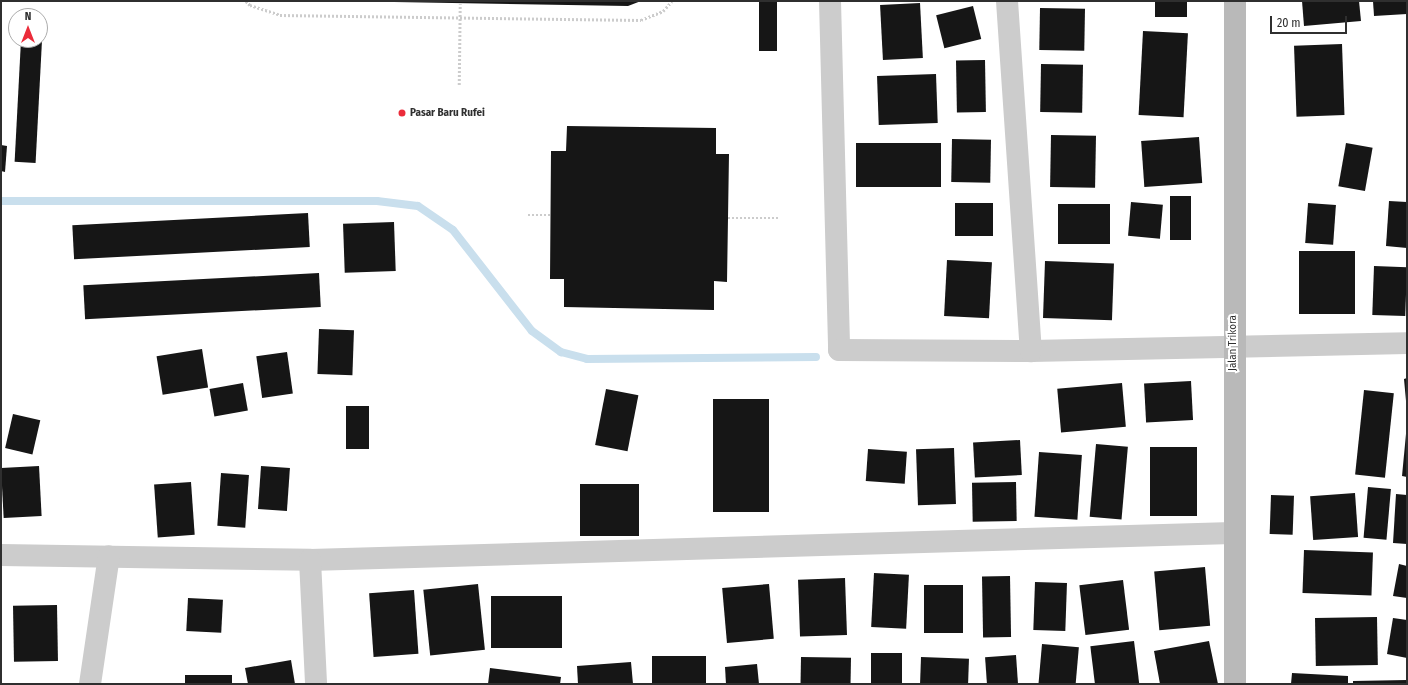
<!DOCTYPE html>
<html>
<head>
<meta charset="utf-8">
<style>
  body { margin:0 }
  #map { position:relative; width:1408px; height:685px; overflow:hidden; background:#fff; font-family:"Fira Sans Condensed",sans-serif }
  div>[style] { position:absolute }
  [style*='--x'] { left:calc(var(--x)*1px); top:calc(var(--y)*1px); width:calc(var(--w)*1px); rotate:calc(var(--a)*1deg) }
  .stream>* { height:8px; margin:-4px; padding:0 4px; transform-origin:4px; border-radius:4px; background:#c9dfed }
  .building>* { inset:0; background:#161616; transform-origin:0 0 }
  .path>* { height:2.5px; margin-top:-1.25px; transform-origin:0; background:repeating-linear-gradient(90deg,#ccc 0 2px,transparent 0 4px) }
  .street>* { height:22px; margin:-11px; padding:0 11px; transform-origin:11px; border-radius:11px; background:#ccc }
  .secondary>* { height:22px; margin:-11px; padding:0 11px; transform-origin:11px; border-radius:11px; background:#b9b9b9 }
  .dots>* { width:11px; height:11px; translate:-50% -50%; box-sizing:border-box; border:2px solid #fff; border-radius:50% }
  span { translate:-50% -50%; white-space:nowrap; text-align:center; line-height:1.15; -webkit-text-stroke:4px #fff; paint-order:stroke }
  .poi-label { font-size:11px; color:#2f2f2f; font-weight:700 }
  .left { translate:0 -50%; text-align:left }
  .street-label { font-size:11px; color:#2f2f2f }
  .frame { position:absolute; inset:0; border:2px solid #2f2f2f; pointer-events:none }
  .north { position:absolute; left:8px; top:8px; width:40px; height:40px; box-sizing:border-box; background:#fff; border:1px solid #acacac; border-radius:50%; rotate:0deg; font-size:11px; font-weight:700; line-height:16px; text-align:center; color:#2f2f2f }
  .north::after { content:''; display:block; margin:auto; width:14px; height:18px; background:#eb2c3a; clip-path:polygon(50% 0,100% 100%,50% 72%,0 100%) }
  .scale { position:absolute; left:1270px; top:16px; width:77px; height:18px; box-sizing:border-box; border:2px solid #2f2f2f; border-top:0; padding-left:5px; font-size:12px; line-height:14px; white-space:nowrap; color:#2f2f2f; -webkit-text-stroke:3px #fff; paint-order:stroke }
</style>
</head>
<body>
<div id="map">
  <div class="stream">
    <i style="--x:1;--y:201;--w:376;--a:0"></i>
    <i style="--x:377;--y:201;--w:41;--a:7"></i>
    <i style="--x:418;--y:206;--w:42;--a:34.4"></i>
    <i style="--x:453;--y:230;--w:128;--a:52"></i>
    <i style="--x:532;--y:331;--w:36;--a:36"></i>
    <i style="--x:561;--y:352;--w:27;--a:15"></i>
    <i style="--x:587;--y:359;--w:229;--a:-0.5"></i>
  </div>
  <div class="building">
    <i style="clip-path:polygon(336px 1px,641px 1px,628px 6px)"></i>
    <i style="left:759px;top:1px;width:18px;height:50px"></i>
    <i style="left:1155px;top:1px;width:32px;height:16px"></i>
    <i style="clip-path:polygon(1302px 1px,1359px 1px,1361px 21px,1304px 26px)"></i>
    <i style="clip-path:polygon(1373px 1px,1407px 1px,1407px 14px,1374px 16px)"></i>
    <i style="left:920px;top:3px;width:55px;height:40px;rotate:87deg"></i>
    <i style="left:973px;top:6px;width:34px;height:38px;rotate:76deg"></i>
    <i style="left:1040px;top:8px;width:45px;height:42px;rotate:1deg"></i>
    <i style="left:1143px;top:31px;width:45px;height:84px;rotate:3deg"></i>
    <i style="left:21px;top:40px;width:21px;height:122px;rotate:3deg"></i>
    <i style="left:1342px;top:44px;width:71px;height:48px;rotate:88deg"></i>
    <i style="left:985px;top:60px;width:52px;height:29px;rotate:89deg"></i>
    <i style="left:1041px;top:64px;width:42px;height:48px;rotate:1deg"></i>
    <i style="left:936px;top:74px;width:49px;height:59px;rotate:88deg"></i>
    <i style="clip-path:polygon(567px 126px,716px 128px,716px 154px,729px 154px,727px 282px,714px 281px,714px 310px,564px 307px,564px 279px,550px 279px,551px 151px,566px 151px)"></i>
    <i style="left:1051px;top:135px;width:45px;height:52px;rotate:1deg"></i>
    <i style="left:1199px;top:137px;width:46px;height:58px;rotate:86deg"></i>
    <i style="left:952px;top:139px;width:39px;height:43px;rotate:1deg"></i>
    <i style="left:856px;top:143px;width:85px;height:44px"></i>
    <i style="left:1346px;top:143px;width:27px;height:44px;rotate:10deg"></i>
    <i style="clip-path:polygon(1px 145px,7px 146px,5px 172px,1px 171px)"></i>
    <i style="left:1170px;top:196px;width:21px;height:44px"></i>
    <i style="clip-path:polygon(1389px 201px,1407px 202px,1407px 248px,1386px 246px)"></i>
    <i style="left:1131px;top:202px;width:32px;height:34px;rotate:5deg"></i>
    <i style="left:993px;top:203px;width:33px;height:38px;rotate:90deg"></i>
    <i style="left:1308px;top:203px;width:28px;height:40px;rotate:4deg"></i>
    <i style="left:1110px;top:204px;width:40px;height:52px;rotate:90deg"></i>
    <i style="left:308px;top:213px;width:34px;height:236px;rotate:87deg"></i>
    <i style="left:394px;top:222px;width:49px;height:51px;rotate:88deg"></i>
    <i style="left:1299px;top:251px;width:56px;height:63px"></i>
    <i style="left:947px;top:260px;width:45px;height:56px;rotate:3deg"></i>
    <i style="left:1045px;top:261px;width:69px;height:57px;rotate:2deg"></i>
    <i style="left:1374px;top:266px;width:33px;height:49px;rotate:2deg"></i>
    <i style="left:319px;top:273px;width:34px;height:236px;rotate:87deg"></i>
    <i style="left:319px;top:329px;width:35px;height:45px;rotate:2deg"></i>
    <i style="left:202px;top:349px;width:39px;height:46px;rotate:81deg"></i>
    <i style="left:287px;top:352px;width:42px;height:31px;rotate:82deg"></i>
    <i style="clip-path:polygon(1407px 378px,1407px 401px,1406px 401px,1404px 379px)"></i>
    <i style="left:1191px;top:381px;width:39px;height:47px;rotate:87deg"></i>
    <i style="left:243px;top:383px;width:28px;height:34px;rotate:80deg"></i>
    <i style="left:1122px;top:383px;width:44px;height:65px;rotate:85deg"></i>
    <i style="left:606px;top:389px;width:33px;height:57px;rotate:11deg"></i>
    <i style="left:1364px;top:390px;width:30px;height:85px;rotate:6deg"></i>
    <i style="left:713px;top:399px;width:56px;height:113px"></i>
    <i style="left:346px;top:406px;width:23px;height:43px"></i>
    <i style="left:13px;top:414px;width:28px;height:35px;rotate:13deg"></i>
    <i style="clip-path:polygon(1406px 434px,1407px 434px,1407px 477px,1402px 476px)"></i>
    <i style="left:1020px;top:440px;width:35px;height:47px;rotate:87deg"></i>
    <i style="left:1096px;top:444px;width:32px;height:73px;rotate:5deg"></i>
    <i style="left:1150px;top:447px;width:47px;height:69px"></i>
    <i style="left:954px;top:448px;width:56px;height:38px;rotate:88deg"></i>
    <i style="left:868px;top:449px;width:39px;height:32px;rotate:4deg"></i>
    <i style="left:1039px;top:452px;width:43px;height:65px;rotate:4deg"></i>
    <i style="left:39px;top:466px;width:50px;height:38px;rotate:87deg"></i>
    <i style="left:261px;top:466px;width:29px;height:43px;rotate:4deg"></i>
    <i style="left:221px;top:473px;width:28px;height:53px;rotate:4deg"></i>
    <i style="left:191px;top:482px;width:53px;height:37px;rotate:86deg"></i>
    <i style="left:1016px;top:482px;width:39px;height:44px;rotate:89deg"></i>
    <i style="left:580px;top:484px;width:59px;height:52px"></i>
    <i style="left:1368px;top:487px;width:23px;height:51px;rotate:5deg"></i>
    <i style="left:1355px;top:493px;width:44px;height:45px;rotate:86deg"></i>
    <i style="clip-path:polygon(1396px 494px,1407px 495px,1407px 544px,1393px 543px)"></i>
    <i style="left:1271px;top:495px;width:23px;height:39px;rotate:2deg"></i>
    <i style="left:1304px;top:550px;width:69px;height:43px;rotate:2deg"></i>
    <i style="clip-path:polygon(1399px 564px,1407px 566px,1407px 598px,1393px 596px)"></i>
    <i style="left:1205px;top:567px;width:59px;height:51px;rotate:85deg"></i>
    <i style="left:874px;top:573px;width:35px;height:54px;rotate:3deg"></i>
    <i style="left:1010px;top:576px;width:61px;height:28px;rotate:89deg"></i>
    <i style="left:845px;top:578px;width:57px;height:47px;rotate:88deg"></i>
    <i style="left:1123px;top:580px;width:50px;height:44px;rotate:83deg"></i>
    <i style="left:1035px;top:582px;width:32px;height:48px;rotate:2deg"></i>
    <i style="left:478px;top:584px;width:66px;height:55px;rotate:84deg"></i>
    <i style="left:769px;top:584px;width:55px;height:47px;rotate:85deg"></i>
    <i style="left:924px;top:585px;width:39px;height:48px"></i>
    <i style="left:414px;top:590px;width:64px;height:45px;rotate:86deg"></i>
    <i style="left:491px;top:596px;width:71px;height:52px"></i>
    <i style="left:188px;top:598px;width:35px;height:33px;rotate:3deg"></i>
    <i style="left:57px;top:605px;width:56px;height:44px;rotate:89deg"></i>
    <i style="left:1377px;top:617px;width:48px;height:62px;rotate:89deg"></i>
    <i style="clip-path:polygon(1393px 618px,1407px 620px,1407px 658px,1387px 654px)"></i>
    <i style="left:1134px;top:641px;width:43px;height:44px;rotate:83deg"></i>
    <i style="clip-path:polygon(1209px 641px,1218px 684px,1160px 684px,1154px 651px)"></i>
    <i style="left:1042px;top:644px;width:37px;height:40px;rotate:5deg"></i>
    <i style="left:871px;top:653px;width:31px;height:31px"></i>
    <i style="left:1016px;top:655px;width:29px;height:31px;rotate:86deg"></i>
    <i style="left:706px;top:656px;width:28px;height:54px;rotate:90deg"></i>
    <i style="left:801px;top:657px;width:50px;height:27px;rotate:1deg"></i>
    <i style="left:921px;top:657px;width:48px;height:27px;rotate:2deg"></i>
    <i style="clip-path:polygon(291px 660px,295px 684px,248px 684px,245px 668px)"></i>
    <i style="clip-path:polygon(631px 662px,633px 684px,578px 684px,577px 666px)"></i>
    <i style="clip-path:polygon(757px 664px,759px 684px,726px 684px,725px 667px)"></i>
    <i style="clip-path:polygon(490px 668px,561px 677px,560px 684px,488px 684px)"></i>
    <i style="clip-path:polygon(1292px 673px,1348px 676px,1348px 684px,1291px 684px)"></i>
    <i style="left:232px;top:675px;width:9px;height:47px;rotate:90deg"></i>
    <i style="clip-path:polygon(1407px 680px,1407px 684px,1353px 684px,1353px 681px)"></i>
  </div>
  <div class="path">
    <i style="--x:246;--y:1;--w:6;--a:45"></i>
    <i style="--x:250;--y:5;--w:32;--a:18"></i>
    <i style="--x:280;--y:15;--w:361;--a:0.8"></i>
    <i style="--x:641;--y:20;--w:24;--a:-22"></i>
    <i style="--x:663;--y:11;--w:13;--a:-48"></i>
    <i style="--x:459;--y:85;--w:81;--a:-89.3"></i>
    <i style="--x:528;--y:215;--w:22;--a:0"></i>
    <i style="--x:728;--y:218;--w:52;--a:0"></i>
  </div>
  <div class="street">
    <i style="--x:830;--y:1;--w:349;--a:88.5"></i>
    <i style="--x:839;--y:350;--w:192;--a:0.3"></i>
    <i style="--x:1031;--y:351;--w:376;--a:-1.2"></i>
    <i style="--x:1007;--y:1;--w:351;--a:86.1"></i>
    <i style="--x:1;--y:555;--w:309;--a:0.9"></i>
    <i style="--x:310;--y:560;--w:923;--a:-1.68"></i>
    <i style="--x:310;--y:560;--w:124;--a:87.2"></i>
    <i style="--x:90;--y:684;--w:129;--a:-81.6"></i>
  </div>
  <div class="secondary">
    <i style="--x:1235;--y:1;--w:683;--a:90"></i>
  </div>
  <div class="dots">
    <i style="left:402px;top:113px;background:#eb2c3a"></i>
  </div>
  <div class="poi-label">
    <span class="left" style="left:410px;top:113px">Pasar Baru Rufei</span>
  </div>
  <div class="street-label">
    <span style="left:1233px;top:343px;rotate:-90deg">Jalan Trikora</span>
  </div>
  <div class="frame"></div>
  <div class="north">N</div>
  <div class="scale">20 m</div>
</div>
</body>
</html>
